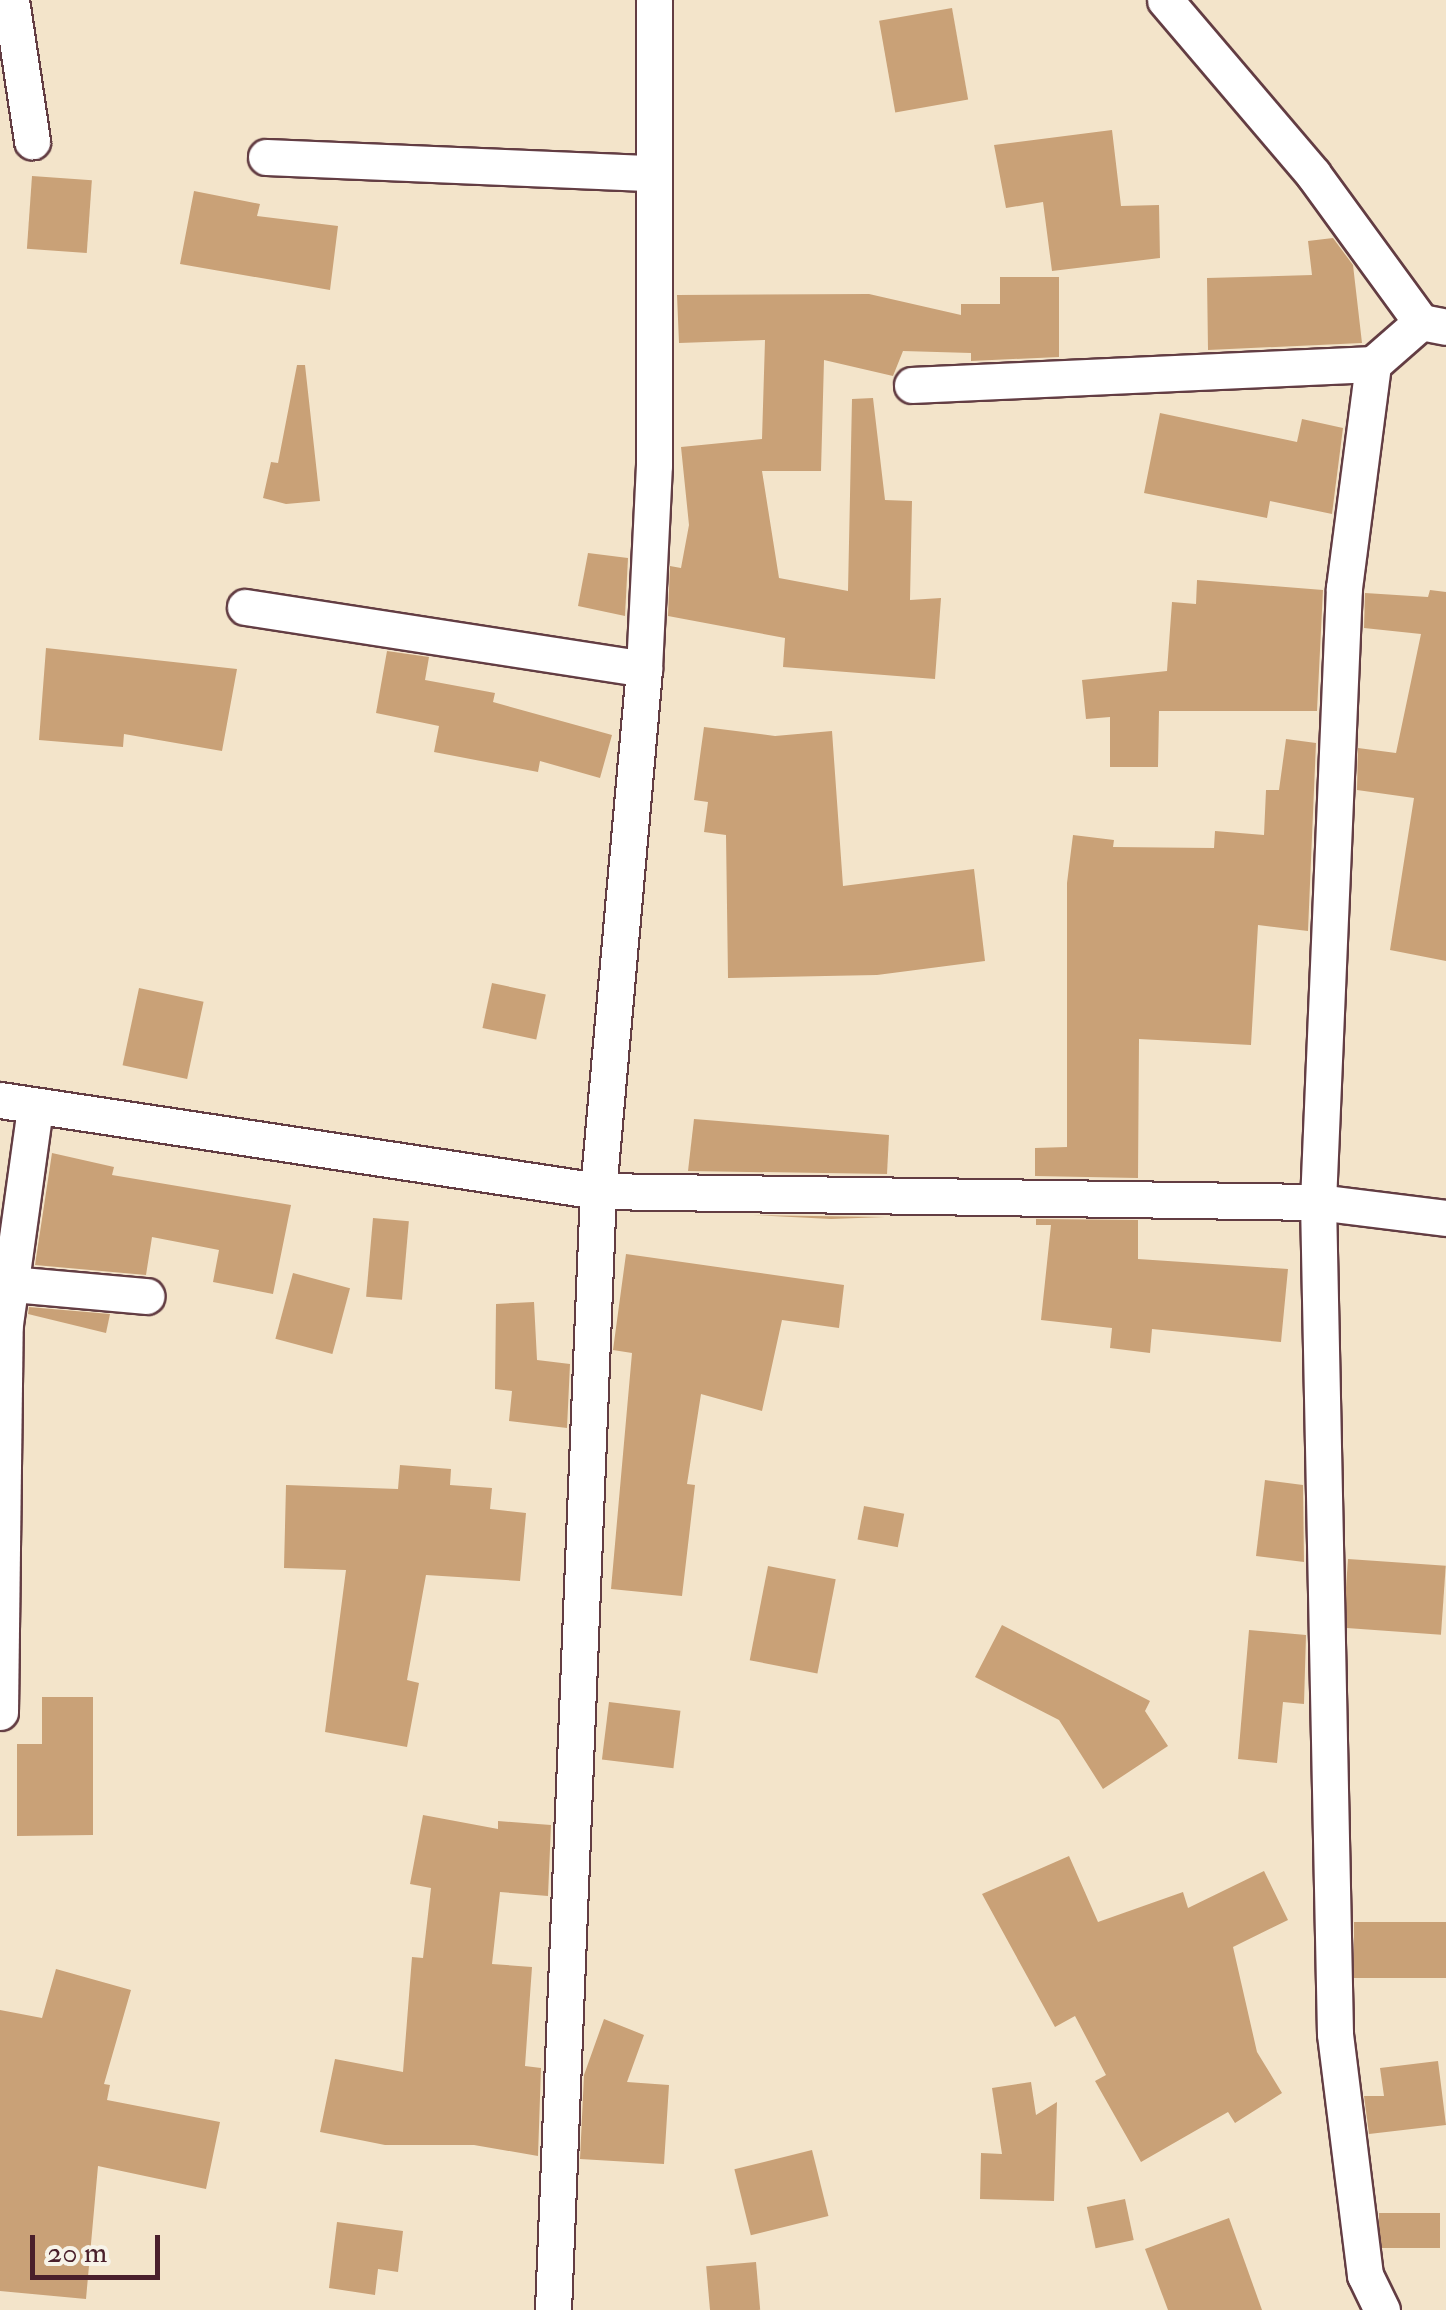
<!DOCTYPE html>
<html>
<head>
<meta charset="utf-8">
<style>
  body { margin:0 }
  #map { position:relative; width:1446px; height:2310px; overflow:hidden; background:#f3e4ca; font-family:"IM FELL Double Pica",serif }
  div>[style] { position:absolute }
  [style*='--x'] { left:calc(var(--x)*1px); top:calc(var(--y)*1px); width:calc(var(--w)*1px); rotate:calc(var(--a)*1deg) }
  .building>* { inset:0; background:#c9a177; transform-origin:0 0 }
  .roads { filter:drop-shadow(2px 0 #633d43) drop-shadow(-2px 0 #633d43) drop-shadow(0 2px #633d43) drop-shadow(0 -2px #633d43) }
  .minor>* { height:35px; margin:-17.5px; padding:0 17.5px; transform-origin:17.5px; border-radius:17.5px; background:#fff }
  span { translate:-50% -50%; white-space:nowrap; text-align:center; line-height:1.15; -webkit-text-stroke:8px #f7f3e8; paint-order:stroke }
  .scale { position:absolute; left:30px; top:2235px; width:130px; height:45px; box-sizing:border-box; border:5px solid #4a1f2b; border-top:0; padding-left:12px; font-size:30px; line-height:35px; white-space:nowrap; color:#4a1f2b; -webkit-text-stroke:8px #f7f3e8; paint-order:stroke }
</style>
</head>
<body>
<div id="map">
  <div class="building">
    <i style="left:952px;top:8px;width:93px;height:74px;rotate:80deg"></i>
    <i style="clip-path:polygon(1112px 130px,1121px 206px,1159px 205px,1160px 258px,1052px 271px,1043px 202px,1006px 208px,994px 145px)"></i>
    <i style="left:32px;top:176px;width:60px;height:73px;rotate:4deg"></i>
    <i style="clip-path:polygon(194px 191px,260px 204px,257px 216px,338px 226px,330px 290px,180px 264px)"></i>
    <i style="clip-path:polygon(1333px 238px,1353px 265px,1362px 343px,1208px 350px,1207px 278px,1312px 275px,1308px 241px)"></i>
    <i style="clip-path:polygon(1000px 277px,1059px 277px,1059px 357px,971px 361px,971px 353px,903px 351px,893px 376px,824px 360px,821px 471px,762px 471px,779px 578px,848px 591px,852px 399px,873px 398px,885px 500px,912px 501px,910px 600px,941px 598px,935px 679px,783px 667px,785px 638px,668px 616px,670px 566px,681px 568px,689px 525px,681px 447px,762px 439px,765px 340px,679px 343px,677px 295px,869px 294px,961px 315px,961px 304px,1000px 304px)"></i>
    <i style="clip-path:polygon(297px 365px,305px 365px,320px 501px,286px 504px,263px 498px,271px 462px,278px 463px)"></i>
    <i style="clip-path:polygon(1160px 413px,1297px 442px,1302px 419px,1343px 428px,1332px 514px,1270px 501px,1267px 518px,1144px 493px)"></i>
    <i style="clip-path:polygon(588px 553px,628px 558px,625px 616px,578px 606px)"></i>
    <i style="clip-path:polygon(1197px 580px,1323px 590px,1317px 711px,1159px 711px,1158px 767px,1110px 767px,1110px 717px,1086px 719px,1082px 680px,1167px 671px,1172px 602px,1196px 604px)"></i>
    <i style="clip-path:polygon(1430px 590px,1446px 592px,1446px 961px,1390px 950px,1414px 798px,1357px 790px,1358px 748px,1396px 753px,1421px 634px,1364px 628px,1365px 593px,1428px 597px)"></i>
    <i style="clip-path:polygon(46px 648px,237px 669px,222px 751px,124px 734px,123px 747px,39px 740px)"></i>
    <i style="clip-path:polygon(387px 651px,429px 657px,425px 680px,495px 693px,493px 702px,612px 735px,600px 778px,540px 761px,538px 772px,434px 752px,439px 726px,376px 713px)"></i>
    <i style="clip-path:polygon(704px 727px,775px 736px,832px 731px,843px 886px,974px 869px,985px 961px,877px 975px,728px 978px,726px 835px,704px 832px,708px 802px,694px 800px)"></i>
    <i style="clip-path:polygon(1286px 739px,1316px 743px,1308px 931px,1258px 925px,1251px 1045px,1139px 1039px,1138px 1178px,1035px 1176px,1035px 1148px,1067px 1147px,1067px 883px,1073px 835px,1114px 840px,1113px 847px,1214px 848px,1215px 831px,1264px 835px,1266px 790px,1279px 790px)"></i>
    <i style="left:492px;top:983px;width:55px;height:46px;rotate:12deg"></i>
    <i style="left:139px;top:988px;width:66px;height:79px;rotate:12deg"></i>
    <i style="clip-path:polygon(694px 1119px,889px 1135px,887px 1174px,688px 1171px)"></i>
    <i style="clip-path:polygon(52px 1153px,114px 1167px,112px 1175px,291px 1205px,273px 1294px,213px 1282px,219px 1250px,152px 1237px,146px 1275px,35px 1265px)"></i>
    <i style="clip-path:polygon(753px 1215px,885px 1217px,831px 1219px)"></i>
    <i style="left:373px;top:1218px;width:36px;height:79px;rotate:5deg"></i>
    <i style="clip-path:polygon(1036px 1219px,1138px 1220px,1138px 1259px,1288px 1269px,1281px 1342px,1152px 1329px,1150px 1353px,1110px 1348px,1112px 1328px,1041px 1320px,1051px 1225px,1036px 1225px)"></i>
    <i style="clip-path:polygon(626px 1254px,844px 1285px,839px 1328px,782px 1320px,762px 1411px,701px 1394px,687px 1484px,695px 1485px,682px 1596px,611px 1589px,632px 1353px,613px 1350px)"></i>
    <i style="left:293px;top:1273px;width:59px;height:68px;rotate:15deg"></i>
    <i style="clip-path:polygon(534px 1302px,537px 1360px,570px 1364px,567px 1428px,509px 1421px,512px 1391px,495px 1389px,496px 1304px)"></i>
    <i style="clip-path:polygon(29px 1307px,110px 1314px,106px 1333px,28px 1314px)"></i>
    <i style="clip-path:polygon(400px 1465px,451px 1469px,450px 1485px,492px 1488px,490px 1509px,526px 1513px,520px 1581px,426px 1575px,407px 1680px,419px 1683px,407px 1747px,325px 1732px,346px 1570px,284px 1568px,286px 1485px,398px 1489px)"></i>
    <i style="clip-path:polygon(1265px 1480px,1303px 1485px,1304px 1562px,1256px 1556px)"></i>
    <i style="left:864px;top:1506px;width:41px;height:34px;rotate:11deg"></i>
    <i style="left:1348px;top:1559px;width:98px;height:69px;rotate:4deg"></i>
    <i style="left:768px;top:1566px;width:69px;height:96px;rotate:11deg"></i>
    <i style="clip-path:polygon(1002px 1625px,1150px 1701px,1145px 1711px,1168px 1746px,1103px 1789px,1059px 1720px,975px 1677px)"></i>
    <i style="clip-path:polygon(1249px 1630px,1306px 1635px,1304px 1704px,1283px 1702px,1277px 1763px,1238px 1759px)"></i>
    <i style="clip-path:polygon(42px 1697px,93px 1697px,93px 1835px,17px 1836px,17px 1744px,42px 1744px)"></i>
    <i style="left:609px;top:1702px;width:72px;height:58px;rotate:7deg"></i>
    <i style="clip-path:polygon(423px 1815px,498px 1829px,498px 1821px,551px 1825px,548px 1896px,500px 1892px,492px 1964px,532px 1967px,525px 2066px,541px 2068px,538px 2156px,474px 2145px,385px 2145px,320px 2132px,335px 2059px,403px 2072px,412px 1957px,423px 1958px,431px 1888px,410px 1884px)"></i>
    <i style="clip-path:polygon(1069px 1856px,1098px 1922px,1183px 1892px,1188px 1908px,1264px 1871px,1288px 1920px,1233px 1947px,1257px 2052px,1282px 2093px,1235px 2123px,1228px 2112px,1141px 2162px,1095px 2081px,1106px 2075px,1075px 2016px,1055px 2027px,982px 1894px)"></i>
    <i style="left:1446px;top:1922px;width:56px;height:92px;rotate:90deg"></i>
    <i style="clip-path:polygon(56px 1969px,131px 1990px,104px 2084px,110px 2085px,107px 2100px,220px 2122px,206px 2189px,98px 2166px,86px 2299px,0 2291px,0 2010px,42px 2018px)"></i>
    <i style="clip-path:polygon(604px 2019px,644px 2035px,627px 2082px,669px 2085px,664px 2164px,580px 2159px,584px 2075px)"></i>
    <i style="clip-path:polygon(1438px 2061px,1446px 2125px,1369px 2134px,1364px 2096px,1384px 2096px,1380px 2068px)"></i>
    <i style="clip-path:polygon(1031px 2082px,1036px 2115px,1057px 2102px,1054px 2201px,980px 2199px,981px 2153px,1002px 2154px,992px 2088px)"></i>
    <i style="left:812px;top:2150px;width:68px;height:80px;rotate:76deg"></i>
    <i style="left:1125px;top:2199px;width:42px;height:39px;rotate:78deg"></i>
    <i style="left:1379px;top:2213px;width:61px;height:35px"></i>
    <i style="clip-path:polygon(1229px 2218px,1262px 2310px,1168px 2310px,1145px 2249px)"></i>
    <i style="clip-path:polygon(337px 2222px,403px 2231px,398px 2272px,378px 2269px,375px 2295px,329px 2288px)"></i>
    <i style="left:756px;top:2262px;width:48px;height:50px;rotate:85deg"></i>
  </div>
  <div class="roads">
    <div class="minor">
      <i style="--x:11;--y:0;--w:143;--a:81.5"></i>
      <i style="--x:1165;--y:0;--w:228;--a:49.6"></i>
      <i style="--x:1313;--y:174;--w:183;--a:53.9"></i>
      <i style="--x:1421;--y:322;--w:25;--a:11"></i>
      <i style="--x:266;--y:157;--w:387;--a:2.4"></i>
      <i style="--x:912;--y:385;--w:461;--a:-2.6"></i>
      <i style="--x:245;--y:607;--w:404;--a:8.8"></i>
      <i style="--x:0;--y:1100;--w:605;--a:8.65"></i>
      <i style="--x:598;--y:1191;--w:720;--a:0.88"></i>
      <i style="--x:1318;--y:1202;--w:129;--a:7.1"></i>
      <i style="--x:12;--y:1284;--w:135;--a:5.1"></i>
      <i style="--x:0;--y:1712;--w:388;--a:-89.3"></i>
      <i style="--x:5;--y:1324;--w:217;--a:-82.1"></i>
      <i style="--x:553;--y:2310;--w:1120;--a:-87.7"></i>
      <i style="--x:598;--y:1191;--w:524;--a:-84.96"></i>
      <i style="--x:644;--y:669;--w:204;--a:-87.2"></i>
      <i style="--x:654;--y:465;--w:465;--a:-90"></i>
      <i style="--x:1382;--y:2310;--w:39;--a:-116"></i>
      <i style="--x:1365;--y:2275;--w:243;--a:-97.1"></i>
      <i style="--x:1335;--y:2034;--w:832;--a:-91.17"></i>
      <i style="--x:1318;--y:1202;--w:615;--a:-87.58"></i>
      <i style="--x:1344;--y:588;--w:226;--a:-82.6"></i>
      <i style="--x:1373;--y:364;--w:64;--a:-41.2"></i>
    </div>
  </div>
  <div class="scale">20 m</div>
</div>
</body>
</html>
